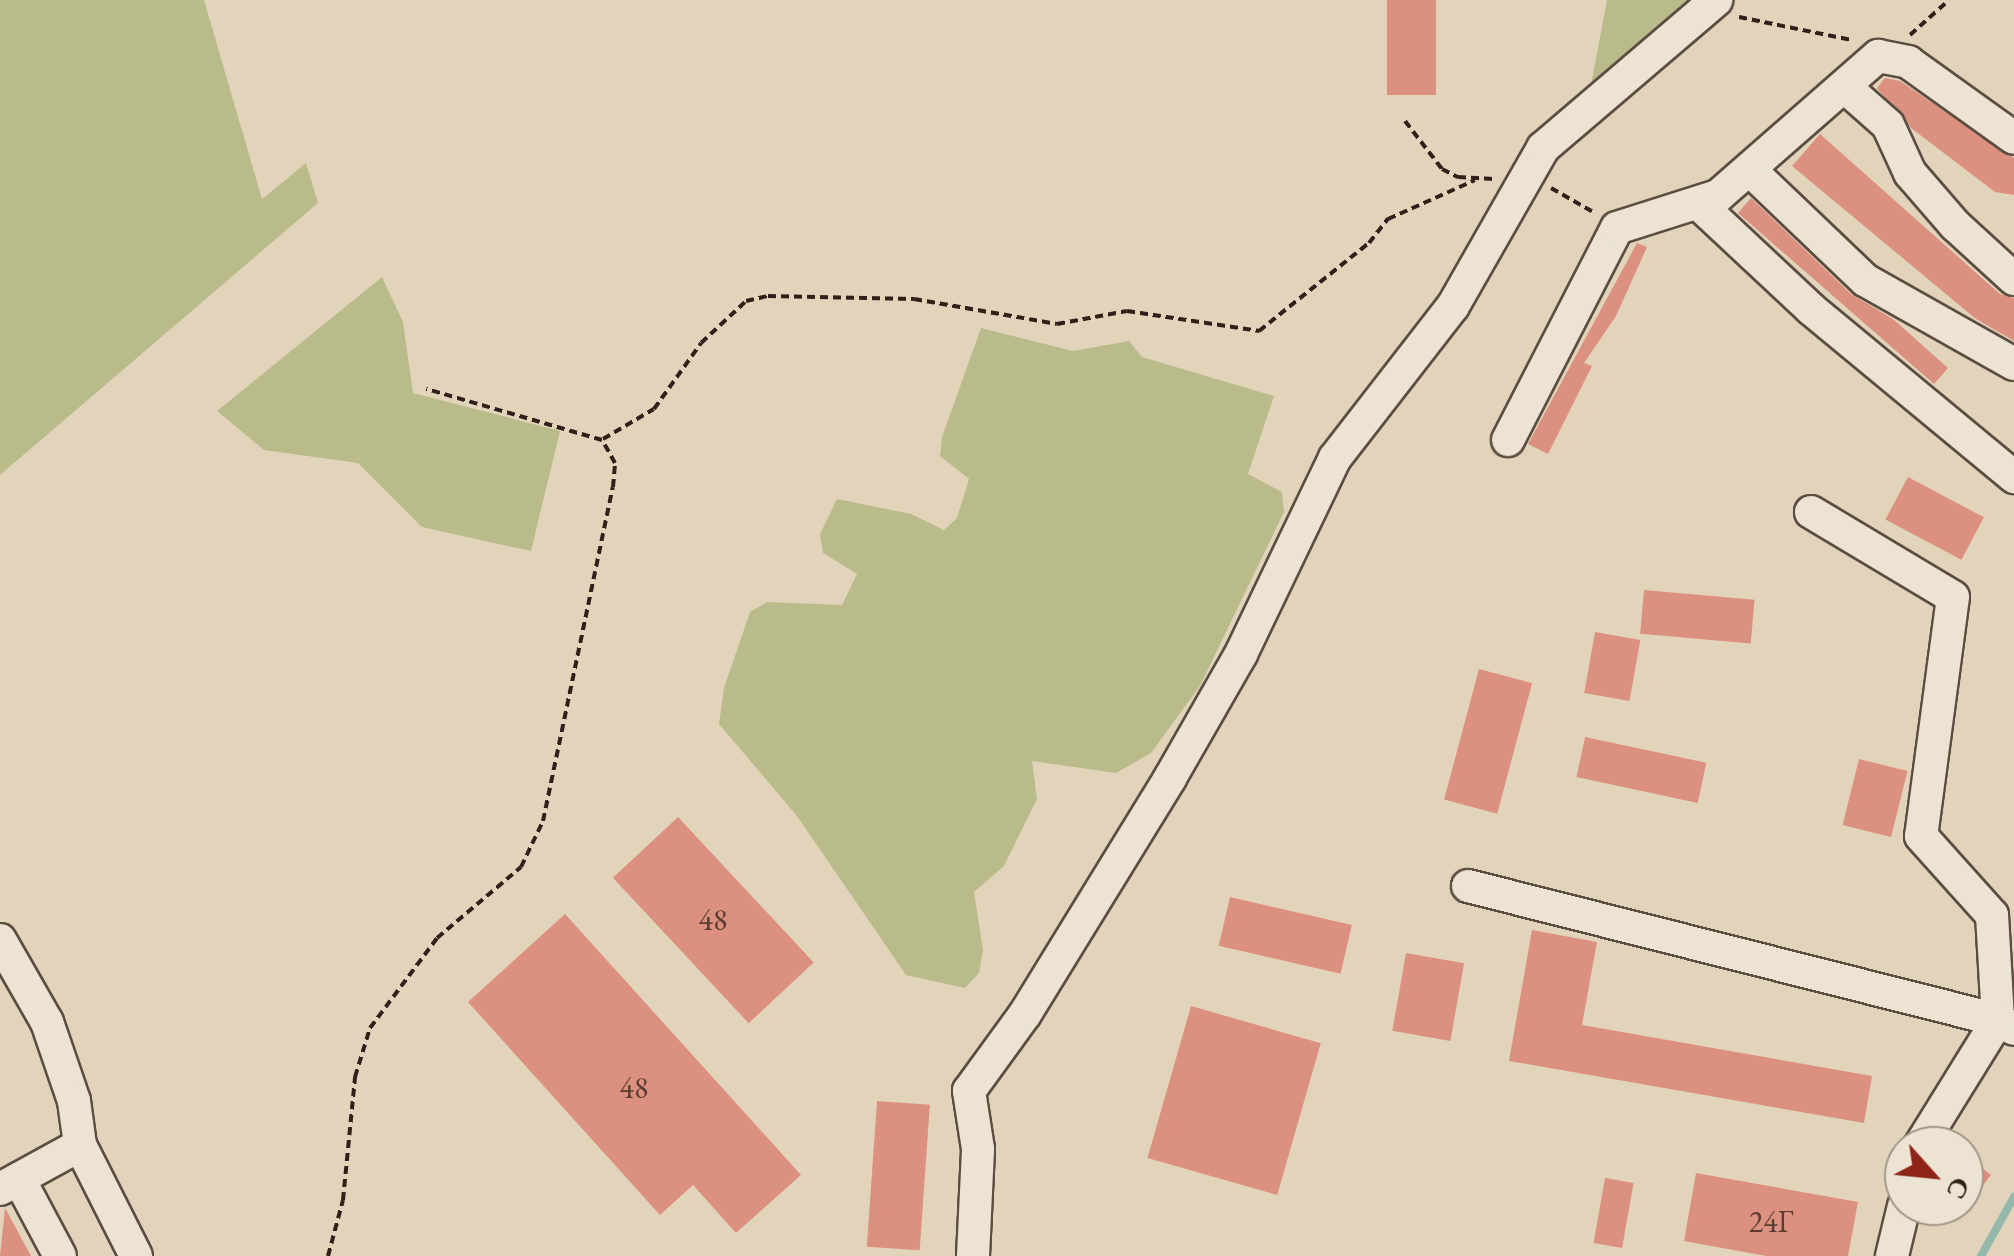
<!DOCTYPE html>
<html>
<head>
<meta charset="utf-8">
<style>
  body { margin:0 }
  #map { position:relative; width:2014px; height:1256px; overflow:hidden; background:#e2d4ba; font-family:"EB Garamond",serif }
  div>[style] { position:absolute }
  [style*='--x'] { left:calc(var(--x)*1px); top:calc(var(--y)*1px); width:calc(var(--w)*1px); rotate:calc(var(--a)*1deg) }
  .green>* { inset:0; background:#babb8b }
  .stream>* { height:8px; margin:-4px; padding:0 4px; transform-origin:4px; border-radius:4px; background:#95b8ac }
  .building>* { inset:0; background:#dc9180; transform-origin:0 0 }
  .path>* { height:4px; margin-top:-2px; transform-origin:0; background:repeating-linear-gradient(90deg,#2f2019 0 8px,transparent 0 13px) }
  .roads { filter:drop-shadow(2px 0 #5c4d41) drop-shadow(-2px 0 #5c4d41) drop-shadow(0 2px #5c4d41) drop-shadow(0 -2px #5c4d41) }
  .minor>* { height:32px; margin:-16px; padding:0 16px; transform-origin:16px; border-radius:16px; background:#ece3d2 }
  span { translate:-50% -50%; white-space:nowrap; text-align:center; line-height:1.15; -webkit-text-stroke:10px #ece3d2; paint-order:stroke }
  .number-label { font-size:30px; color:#5a3c33 }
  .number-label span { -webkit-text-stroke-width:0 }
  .north { position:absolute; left:1884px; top:1126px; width:100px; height:100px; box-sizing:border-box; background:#ece3d2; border:2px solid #a09588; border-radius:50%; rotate:117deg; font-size:28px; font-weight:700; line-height:40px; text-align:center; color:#2f2019 }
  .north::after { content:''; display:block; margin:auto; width:35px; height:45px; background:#8f2418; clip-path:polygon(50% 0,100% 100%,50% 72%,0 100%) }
</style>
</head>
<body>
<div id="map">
  <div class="green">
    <i style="clip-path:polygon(0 0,204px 0,262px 199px,306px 163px,318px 203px,0 475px)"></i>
    <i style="clip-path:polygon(1607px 0,1705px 0,1591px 85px)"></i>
    <i style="clip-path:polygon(382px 277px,403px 322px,413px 393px,560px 431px,531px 551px,422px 527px,358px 463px,264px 450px,217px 411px)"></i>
    <i style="clip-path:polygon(981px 328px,1073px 351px,1129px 341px,1142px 357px,1274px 396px,1248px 474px,1282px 492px,1284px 512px,1200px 686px,1151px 753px,1116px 773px,1032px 761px,1037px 799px,1004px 866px,974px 892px,983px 950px,979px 973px,965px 988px,906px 975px,797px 816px,719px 724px,724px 688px,750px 612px,767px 602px,842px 605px,857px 574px,823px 553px,820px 534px,837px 499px,911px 514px,944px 530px,957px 518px,969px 479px,940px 456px,942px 437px)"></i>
  </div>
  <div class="stream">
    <i style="--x:1981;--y:1256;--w:68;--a:-60.8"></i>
  </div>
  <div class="building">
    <i style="left:1387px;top:0;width:49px;height:95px"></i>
    <i style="clip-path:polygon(1885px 78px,1900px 81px,2014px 158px,2014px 195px,1995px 192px,1911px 128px,1877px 88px)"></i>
    <i style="clip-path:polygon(1820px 134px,2000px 294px,2014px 298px,2014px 341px,1976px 319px,1792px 166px)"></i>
    <i style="clip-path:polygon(1751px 198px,1851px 294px,1893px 319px,1948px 368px,1934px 384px,1738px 213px)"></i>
    <i style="clip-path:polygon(1637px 243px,1647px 247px,1616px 316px,1584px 363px,1592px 366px,1548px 454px,1528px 444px)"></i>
    <i style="left:1908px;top:477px;width:86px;height:48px;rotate:28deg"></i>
    <i style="left:1644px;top:590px;width:111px;height:44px;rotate:5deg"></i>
    <i style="left:1595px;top:632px;width:46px;height:62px;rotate:10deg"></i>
    <i style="left:1479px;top:669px;width:55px;height:135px;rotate:15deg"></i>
    <i style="left:1585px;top:737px;width:124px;height:41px;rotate:12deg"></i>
    <i style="left:1859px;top:759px;width:50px;height:68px;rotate:14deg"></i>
    <i style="left:678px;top:817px;width:199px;height:89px;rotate:47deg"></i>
    <i style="left:1230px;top:897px;width:125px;height:50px;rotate:13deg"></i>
    <i style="clip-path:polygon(565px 914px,801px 1175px,736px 1233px,693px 1185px,660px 1215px,468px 1002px)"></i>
    <i style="clip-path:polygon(1532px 930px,1597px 942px,1582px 1025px,1872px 1076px,1864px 1123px,1509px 1061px)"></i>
    <i style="left:1406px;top:953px;width:59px;height:79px;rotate:10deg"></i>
    <i style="left:1191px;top:1006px;width:135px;height:158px;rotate:16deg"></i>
    <i style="left:877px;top:1101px;width:53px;height:146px;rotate:4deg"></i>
    <i style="clip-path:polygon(1964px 1154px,1991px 1175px,1964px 1210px)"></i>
    <i style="clip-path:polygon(1696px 1173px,1858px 1202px,1848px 1256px,1766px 1256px,1684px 1241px)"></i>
    <i style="left:1605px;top:1178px;width:29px;height:66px;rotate:10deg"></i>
    <i style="clip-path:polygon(5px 1208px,31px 1256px,0 1256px)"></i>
  </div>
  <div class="path">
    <i style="--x:1739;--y:17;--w:115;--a:11.5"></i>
    <i style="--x:1910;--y:35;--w:52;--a:-41.9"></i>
    <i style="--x:1405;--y:121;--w:61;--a:52.4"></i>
    <i style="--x:1442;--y:169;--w:18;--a:27"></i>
    <i style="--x:1458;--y:177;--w:36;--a:3"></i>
    <i style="--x:1551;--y:188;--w:51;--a:29.6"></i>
    <i style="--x:603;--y:439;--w:59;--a:-30.5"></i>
    <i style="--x:654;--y:409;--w:81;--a:-54.5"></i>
    <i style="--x:701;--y:343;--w:62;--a:-43"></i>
    <i style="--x:746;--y:301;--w:23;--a:-13"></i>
    <i style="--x:768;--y:296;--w:146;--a:1.2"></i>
    <i style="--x:914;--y:299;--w:145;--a:9.9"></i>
    <i style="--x:1057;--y:324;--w:71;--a:-10.5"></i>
    <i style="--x:1127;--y:311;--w:134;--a:8.6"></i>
    <i style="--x:1259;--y:331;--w:141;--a:-38.7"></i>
    <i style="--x:1369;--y:243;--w:31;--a:-52"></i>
    <i style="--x:1388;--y:219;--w:95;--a:-24.1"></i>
    <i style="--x:328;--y:1256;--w:58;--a:-75"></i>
    <i style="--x:343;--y:1200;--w:124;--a:-84.4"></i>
    <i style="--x:355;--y:1077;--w:51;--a:-73"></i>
    <i style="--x:370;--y:1028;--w:112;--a:-53.3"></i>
    <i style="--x:437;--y:938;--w:110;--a:-40.2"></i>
    <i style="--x:521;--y:867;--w:51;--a:-64.4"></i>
    <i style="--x:543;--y:821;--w:341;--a:-78.2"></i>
    <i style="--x:613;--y:487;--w:24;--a:-85"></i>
    <i style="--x:615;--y:463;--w:26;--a:-119"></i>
    <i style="--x:602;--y:440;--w:183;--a:-163.8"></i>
  </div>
  <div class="roads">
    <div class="minor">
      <i style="--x:1845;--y:87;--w:57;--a:41.5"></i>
      <i style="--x:1888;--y:125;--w:53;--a:65.4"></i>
      <i style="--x:1910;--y:173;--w:69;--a:49.1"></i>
      <i style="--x:1955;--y:225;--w:80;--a:42.5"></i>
      <i style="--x:1751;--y:171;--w:158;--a:43.7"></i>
      <i style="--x:1865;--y:280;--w:171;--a:29.4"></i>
      <i style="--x:1700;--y:205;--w:152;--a:43.1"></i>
      <i style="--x:1811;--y:309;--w:264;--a:39.6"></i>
      <i style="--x:1508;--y:440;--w:238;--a:-62.8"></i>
      <i style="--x:1617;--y:228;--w:106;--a:-17.6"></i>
      <i style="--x:1718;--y:196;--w:213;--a:-41.2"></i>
      <i style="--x:1878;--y:56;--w:31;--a:11"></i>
      <i style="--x:1908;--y:62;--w:130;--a:35.6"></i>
      <i style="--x:1811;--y:512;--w:165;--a:30.9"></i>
      <i style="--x:1953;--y:597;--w:241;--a:97.6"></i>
      <i style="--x:1921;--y:836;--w:106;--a:48.1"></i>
      <i style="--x:1992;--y:915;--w:105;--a:86.7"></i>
      <i style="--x:1998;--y:1020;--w:18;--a:29"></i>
      <i style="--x:1468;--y:886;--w:547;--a:14.19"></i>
      <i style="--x:1998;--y:1020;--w:148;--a:121.8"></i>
      <i style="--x:0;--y:940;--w:95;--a:60.2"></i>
      <i style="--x:47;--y:1022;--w:83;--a:71.1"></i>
      <i style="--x:74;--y:1101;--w:44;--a:82.2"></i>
      <i style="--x:80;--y:1145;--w:124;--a:63.2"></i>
      <i style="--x:19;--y:1179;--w:87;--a:62"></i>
      <i style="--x:0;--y:1189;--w:91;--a:-28.8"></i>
      <i style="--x:973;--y:1256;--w:107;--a:-87.3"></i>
      <i style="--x:978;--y:1149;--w:59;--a:-98.8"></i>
      <i style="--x:969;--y:1091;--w:95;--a:-54"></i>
      <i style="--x:1025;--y:1014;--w:277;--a:-58.4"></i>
      <i style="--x:1170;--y:778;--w:143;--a:-60.2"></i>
      <i style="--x:1241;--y:654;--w:217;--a:-64.4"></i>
      <i style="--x:1335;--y:458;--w:192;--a:-52.2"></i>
      <i style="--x:1453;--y:306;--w:182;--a:-60.3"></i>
      <i style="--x:1543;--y:148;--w:228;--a:-40.5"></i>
      <i style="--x:1892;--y:1256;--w:51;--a:-76.5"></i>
    </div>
  </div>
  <div class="number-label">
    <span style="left:713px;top:920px">48</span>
    <span style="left:634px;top:1088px">48</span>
    <span style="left:1771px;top:1222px">24Г</span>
  </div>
  <div class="north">С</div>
</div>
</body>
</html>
